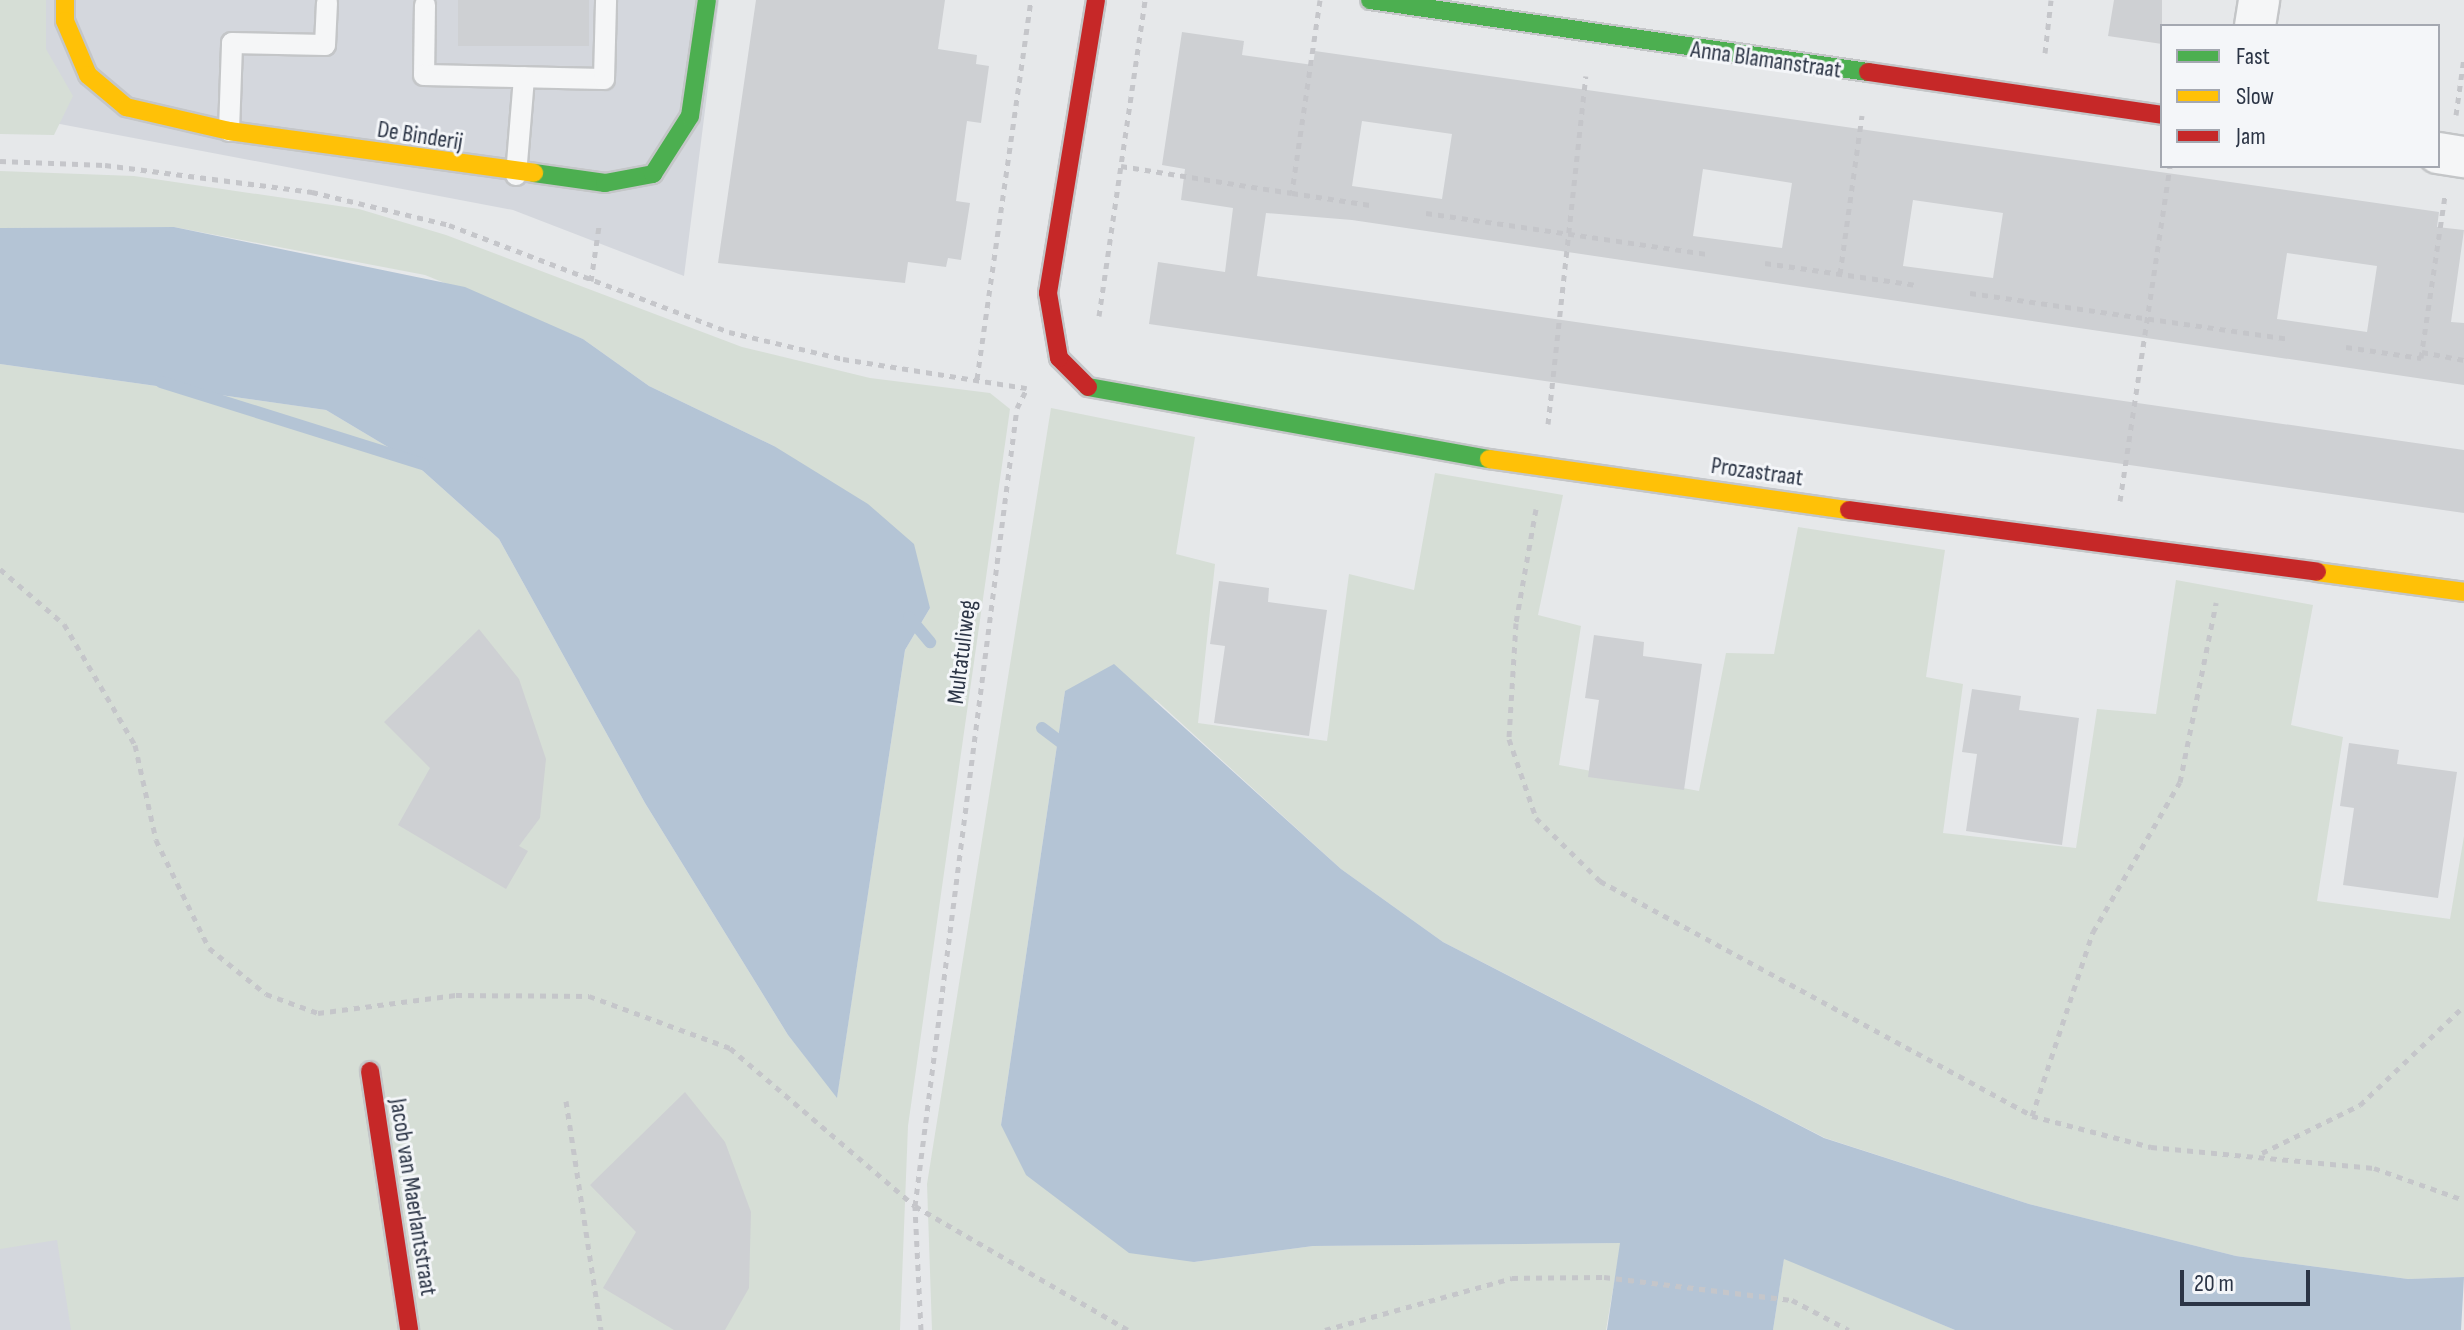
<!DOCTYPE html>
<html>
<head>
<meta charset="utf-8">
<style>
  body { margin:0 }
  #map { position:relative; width:2464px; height:1330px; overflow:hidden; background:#e6e8ea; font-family:"Sofia Sans Condensed",sans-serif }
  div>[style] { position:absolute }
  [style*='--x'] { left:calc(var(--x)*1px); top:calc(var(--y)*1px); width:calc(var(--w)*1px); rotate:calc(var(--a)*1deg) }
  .built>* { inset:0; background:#d4d7dd }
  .green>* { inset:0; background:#d6ded6 }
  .water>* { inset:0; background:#b4c4d5 }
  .stream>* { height:12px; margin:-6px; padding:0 6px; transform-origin:6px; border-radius:6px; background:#b4c4d5 }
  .building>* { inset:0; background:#ced0d3; transform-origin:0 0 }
  .path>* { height:5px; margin-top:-2.5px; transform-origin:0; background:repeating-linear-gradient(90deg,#c5c6ca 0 6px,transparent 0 12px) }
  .roads { filter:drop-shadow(2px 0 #c4c6c8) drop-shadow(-2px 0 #c4c6c8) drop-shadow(0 2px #c4c6c8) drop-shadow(0 -2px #c4c6c8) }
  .lane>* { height:20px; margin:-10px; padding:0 10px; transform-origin:10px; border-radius:10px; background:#f5f6f7 }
  .street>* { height:40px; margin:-20px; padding:0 20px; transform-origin:20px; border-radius:20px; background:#f5f6f7 }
  .fast>* { height:18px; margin:-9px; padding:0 9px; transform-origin:9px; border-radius:9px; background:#4caf50 }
  .slow>* { height:18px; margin:-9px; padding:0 9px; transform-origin:9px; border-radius:9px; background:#ffc107 }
  .jam>* { height:18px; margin:-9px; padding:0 9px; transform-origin:9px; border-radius:9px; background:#c62828 }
  span { translate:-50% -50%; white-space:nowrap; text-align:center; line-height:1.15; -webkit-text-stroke:6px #f4f6f9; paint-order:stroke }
  .street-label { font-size:24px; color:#2b3445 }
  .legend { position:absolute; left:2160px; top:24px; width:280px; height:144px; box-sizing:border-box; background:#f4f6f9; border:2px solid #a4a8b1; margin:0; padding:10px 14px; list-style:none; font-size:24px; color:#2b3445 }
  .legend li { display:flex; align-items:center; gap:16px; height:40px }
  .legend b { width:40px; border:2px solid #a4a8b1 }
  .scale { position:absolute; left:2180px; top:1270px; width:130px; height:36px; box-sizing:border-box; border:4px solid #2b3445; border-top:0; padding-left:10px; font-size:24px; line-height:28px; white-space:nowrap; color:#2b3445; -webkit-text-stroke:6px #f4f6f9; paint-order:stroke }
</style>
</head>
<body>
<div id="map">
  <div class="built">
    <i style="clip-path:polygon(19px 0,719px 0,684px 276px,513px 210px,23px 117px)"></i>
    <i style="clip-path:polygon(62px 1233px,76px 1330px,0 1330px,0 1243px)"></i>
  </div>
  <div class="green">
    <i style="clip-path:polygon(0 0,46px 0,46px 49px,73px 96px,54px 135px,0 134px)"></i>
    <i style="clip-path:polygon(0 171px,134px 176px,359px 209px,446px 235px,742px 347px,870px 378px,990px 393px,1010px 409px,908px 1126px,900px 1330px,71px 1330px,57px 1240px,0 1249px,0 364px,326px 410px,413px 462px,499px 539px,645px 803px,788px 1035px,837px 1097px,905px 650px,930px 608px,774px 446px,649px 386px,583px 339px,425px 275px,174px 227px,0 228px)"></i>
    <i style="clip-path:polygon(1051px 408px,1195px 437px,1176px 554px,1215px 564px,1198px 723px,1327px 741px,1349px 574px,1414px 590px,1435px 473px,1563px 495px,1538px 615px,1581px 626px,1559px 765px,1699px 791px,1726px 653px,1774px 654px,1798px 527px,1945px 550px,1926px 677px,1963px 684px,1943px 833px,2076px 848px,2097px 709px,2156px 714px,2176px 580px,2313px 605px,2291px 725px,2343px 737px,2317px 901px,2450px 919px,2464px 836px,2464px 1277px,2408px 1279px,2236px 1256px,2029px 1204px,1825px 1138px,1443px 942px,1341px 869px,1156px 700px,1065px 691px,1001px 1125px,1194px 1262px,1313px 1246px,1621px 1243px,1606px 1330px,932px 1330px,927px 1184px)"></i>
    <i style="clip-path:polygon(1784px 1258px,1955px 1330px,1773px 1330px)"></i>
  </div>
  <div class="water">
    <i style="clip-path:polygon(174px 227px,465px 287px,583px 339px,649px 386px,774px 446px,868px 504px,914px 544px,930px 608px,905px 650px,837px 1098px,788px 1035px,645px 803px,499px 539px,413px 462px,326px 410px,0 364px,0 228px)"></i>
    <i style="clip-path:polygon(1114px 664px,1341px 869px,1443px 942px,1824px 1138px,2029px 1204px,2236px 1256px,2408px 1279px,2464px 1277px,2461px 1330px,1955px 1330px,1784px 1259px,1773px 1330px,1607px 1330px,1620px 1243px,1313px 1246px,1194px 1262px,1129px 1253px,1026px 1175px,1001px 1125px,1065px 691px)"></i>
  </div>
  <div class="stream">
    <i style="--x:161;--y:382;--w:275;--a:17.4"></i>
    <i style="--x:909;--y:617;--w:33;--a:50"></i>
    <i style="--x:1042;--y:728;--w:39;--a:37"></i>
  </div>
  <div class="building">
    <i style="left:458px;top:0;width:131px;height:46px"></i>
    <i style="clip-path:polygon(756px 0,945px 0,938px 49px,977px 55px,976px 64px,989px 66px,981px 123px,967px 121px,956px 201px,970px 203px,961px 260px,948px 258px,946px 267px,908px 262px,905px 283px,718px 263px)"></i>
    <i style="clip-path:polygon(2114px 0,2162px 0,2162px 44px,2108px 36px)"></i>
    <i style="clip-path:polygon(evenodd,1182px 32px,1244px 41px,1242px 55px,1313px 65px,1315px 51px,2439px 212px,2437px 227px,2464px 230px,2451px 322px,2464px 323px,2464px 385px,1352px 220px,1266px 213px,1257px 276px,2464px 450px,2464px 513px,1149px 324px,1158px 262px,1225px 272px,1233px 208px,1181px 200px,1185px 169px,1162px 165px,1182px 32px,1362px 121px,1452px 134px,1442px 199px,1352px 186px,1362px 121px,1182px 32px,1703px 169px,1792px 183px,1782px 248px,1693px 236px,1703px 169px,1182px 32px,1913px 200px,2003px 213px,1993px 278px,1903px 266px,1913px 200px,1182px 32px,2287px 253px,2377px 266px,2367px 332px,2277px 319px,2287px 253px)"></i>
    <i style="clip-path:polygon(1219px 581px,1269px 588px,1268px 602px,1327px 610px,1309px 736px,1214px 723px,1225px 646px,1210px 644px)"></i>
    <i style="clip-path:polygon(479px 629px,519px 679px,546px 759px,540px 818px,519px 846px,528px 851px,506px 889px,398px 825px,430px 768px,384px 722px)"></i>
    <i style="clip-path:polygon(1594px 635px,1644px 642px,1643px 656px,1702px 664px,1684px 790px,1588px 777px,1599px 700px,1585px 698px)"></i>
    <i style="clip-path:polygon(1972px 689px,2021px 696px,2019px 710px,2079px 718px,2062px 845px,1966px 831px,1977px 754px,1962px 752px)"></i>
    <i style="clip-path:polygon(2349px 743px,2399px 750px,2397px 764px,2457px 772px,2438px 898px,2343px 885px,2354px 808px,2340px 806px)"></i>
    <i style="clip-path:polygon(685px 1092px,725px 1142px,751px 1212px,749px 1288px,725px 1330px,674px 1330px,603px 1288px,636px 1232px,590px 1185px)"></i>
  </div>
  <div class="path">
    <i style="--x:1320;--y:0;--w:195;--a:98.3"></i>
    <i style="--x:1292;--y:193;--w:79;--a:8.7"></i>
    <i style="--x:2045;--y:53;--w:53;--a:-83.5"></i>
    <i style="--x:2456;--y:115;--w:59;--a:-82.1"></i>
    <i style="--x:0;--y:161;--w:105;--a:2.2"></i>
    <i style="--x:105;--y:165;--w:209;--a:7.4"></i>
    <i style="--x:312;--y:192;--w:141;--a:13.5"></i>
    <i style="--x:449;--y:225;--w:300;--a:20.9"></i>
    <i style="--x:729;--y:332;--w:117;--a:13.3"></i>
    <i style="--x:843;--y:359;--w:186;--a:9"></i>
    <i style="--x:1121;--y:166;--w:173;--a:9"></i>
    <i style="--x:1426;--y:213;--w:283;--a:8.3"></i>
    <i style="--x:1765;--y:263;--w:153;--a:8.3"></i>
    <i style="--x:1840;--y:274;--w:160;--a:-82.1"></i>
    <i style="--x:591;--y:281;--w:56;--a:-81.7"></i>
    <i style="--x:1970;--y:293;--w:323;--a:8.2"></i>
    <i style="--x:1099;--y:316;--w:319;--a:-81.7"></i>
    <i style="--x:2346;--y:347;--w:76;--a:8.3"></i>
    <i style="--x:2421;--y:358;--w:164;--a:-81.6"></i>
    <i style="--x:2422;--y:352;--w:43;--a:10.8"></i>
    <i style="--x:977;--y:379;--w:383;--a:-81.9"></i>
    <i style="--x:1548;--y:424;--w:350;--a:-83.8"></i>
    <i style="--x:2120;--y:501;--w:339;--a:-81.5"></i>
    <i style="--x:1536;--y:509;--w:116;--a:100"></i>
    <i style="--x:1516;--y:623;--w:116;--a:93.5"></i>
    <i style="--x:1509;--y:739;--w:83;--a:71.1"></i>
    <i style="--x:1536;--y:818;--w:90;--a:44.5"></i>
    <i style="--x:1600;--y:881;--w:492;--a:28.5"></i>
    <i style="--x:2032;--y:1116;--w:123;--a:14.6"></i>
    <i style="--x:2151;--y:1147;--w:224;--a:5.4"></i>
    <i style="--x:2374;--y:1168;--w:96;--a:19.6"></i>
    <i style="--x:0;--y:569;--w:84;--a:40.7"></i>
    <i style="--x:64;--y:624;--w:140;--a:59.6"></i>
    <i style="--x:135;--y:745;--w:97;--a:77.5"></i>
    <i style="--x:156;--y:840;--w:120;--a:63.9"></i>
    <i style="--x:209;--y:948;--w:73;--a:38.9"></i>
    <i style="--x:266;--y:994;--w:55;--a:20.1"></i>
    <i style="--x:318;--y:1013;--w:139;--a:-7.4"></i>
    <i style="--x:456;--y:995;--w:133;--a:0.4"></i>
    <i style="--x:589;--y:996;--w:150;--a:20.2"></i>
    <i style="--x:730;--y:1048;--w:243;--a:40.5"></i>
    <i style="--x:915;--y:1206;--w:246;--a:30.2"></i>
    <i style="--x:566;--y:1101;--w:232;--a:81.3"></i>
    <i style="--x:2032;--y:1116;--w:194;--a:-71.7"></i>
    <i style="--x:2093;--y:932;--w:173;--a:-59.9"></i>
    <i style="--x:2180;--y:782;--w:183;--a:-78.6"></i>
    <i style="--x:2262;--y:1153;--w:109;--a:-26.1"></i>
    <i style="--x:2360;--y:1105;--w:144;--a:-43.6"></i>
    <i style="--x:921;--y:1330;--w:124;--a:-92.8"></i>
    <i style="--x:915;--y:1206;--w:804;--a:-82.72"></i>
    <i style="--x:1017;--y:408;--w:22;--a:-63"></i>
    <i style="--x:1325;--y:1330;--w:194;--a:-15.5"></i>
    <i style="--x:1512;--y:1278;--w:92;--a:-0.6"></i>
    <i style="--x:1604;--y:1277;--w:189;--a:7"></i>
    <i style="--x:1792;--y:1300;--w:64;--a:27.8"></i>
  </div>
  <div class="roads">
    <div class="lane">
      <i style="--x:425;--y:5;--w:70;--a:90.8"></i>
      <i style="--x:424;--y:75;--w:180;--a:1.3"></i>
      <i style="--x:604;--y:79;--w:79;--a:-88.5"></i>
      <i style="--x:229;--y:131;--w:88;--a:-88"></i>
      <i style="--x:232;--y:43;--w:93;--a:1.2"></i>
      <i style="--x:325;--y:45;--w:42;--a:-87.3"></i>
      <i style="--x:516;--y:175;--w:98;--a:-85.3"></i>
    </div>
    <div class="street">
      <i style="--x:2255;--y:26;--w:26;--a:-81"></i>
      <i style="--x:2438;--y:153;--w:26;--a:9"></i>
    </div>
    <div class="fast">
      <i style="--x:1370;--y:0;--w:503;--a:8.23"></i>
      <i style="--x:534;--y:173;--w:72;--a:8"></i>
      <i style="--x:605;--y:183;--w:49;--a:-10.6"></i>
      <i style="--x:653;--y:174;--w:69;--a:-57.5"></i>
      <i style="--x:690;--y:116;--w:117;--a:-81.7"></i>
      <i style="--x:1088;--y:387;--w:407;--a:10.2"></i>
    </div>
    <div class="slow">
      <i style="--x:65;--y:0;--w:21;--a:90"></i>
      <i style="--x:65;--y:21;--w:59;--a:66.9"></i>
      <i style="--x:88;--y:75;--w:50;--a:40.1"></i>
      <i style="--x:126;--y:107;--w:106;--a:13.1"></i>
      <i style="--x:229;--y:131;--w:308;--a:7.8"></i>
      <i style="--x:1489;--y:459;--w:364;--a:8.1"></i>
      <i style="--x:2317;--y:572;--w:148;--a:7.7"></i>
    </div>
    <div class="jam">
      <i style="--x:1868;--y:72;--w:297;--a:8.3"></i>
      <i style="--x:1088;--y:387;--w:41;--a:-135"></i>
      <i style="--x:1059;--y:358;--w:66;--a:-99.6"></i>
      <i style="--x:1048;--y:293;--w:297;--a:-80.7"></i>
      <i style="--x:1849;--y:510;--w:472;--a:7.5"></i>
      <i style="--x:370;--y:1071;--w:262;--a:81.4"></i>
    </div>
  </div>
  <div class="street-label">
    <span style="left:1766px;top:60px;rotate:8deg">Anna Blamanstraat</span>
    <span style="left:420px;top:136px;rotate:9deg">De Binderij</span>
    <span style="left:1757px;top:472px;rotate:8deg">Prozastraat</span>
    <span style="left:962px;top:652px;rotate:-83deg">Multatuliweg</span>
    <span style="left:413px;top:1197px;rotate:81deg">Jacob van Maerlantstraat</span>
  </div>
  <ul class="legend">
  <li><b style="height:10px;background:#4caf50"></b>Fast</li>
  <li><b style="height:10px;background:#ffc107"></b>Slow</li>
  <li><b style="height:10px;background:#c62828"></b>Jam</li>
  </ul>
  <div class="scale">20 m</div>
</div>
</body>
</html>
